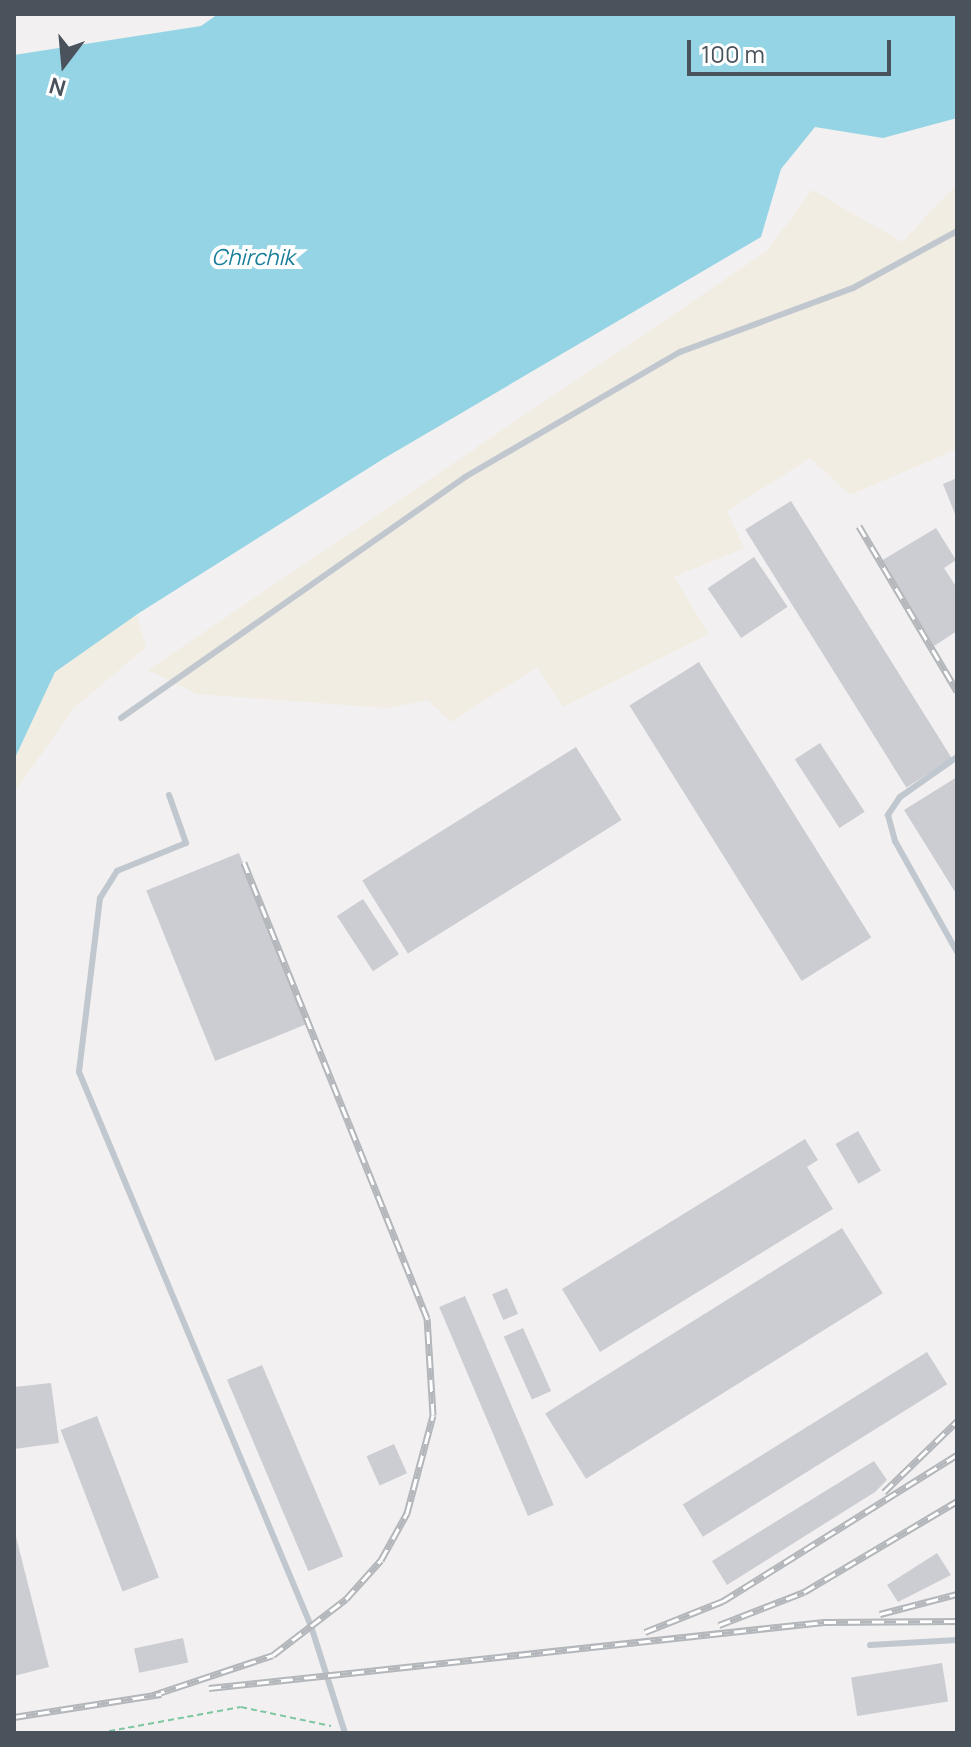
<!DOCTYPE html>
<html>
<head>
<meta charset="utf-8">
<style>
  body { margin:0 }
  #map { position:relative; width:971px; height:1747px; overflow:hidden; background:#f2f0f0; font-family:Manrope,sans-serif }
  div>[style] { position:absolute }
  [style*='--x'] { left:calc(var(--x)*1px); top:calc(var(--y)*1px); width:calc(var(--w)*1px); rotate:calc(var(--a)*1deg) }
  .sand>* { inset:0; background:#f2ede3 }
  .water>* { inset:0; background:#94d4e5 }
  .building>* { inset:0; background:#cbcdd2; transform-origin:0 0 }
  .path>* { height:2px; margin-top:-1px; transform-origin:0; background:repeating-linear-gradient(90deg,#7ec7a2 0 6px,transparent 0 10px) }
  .lane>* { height:6px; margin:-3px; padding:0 3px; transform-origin:3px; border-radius:3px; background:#c0c7ce }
  .rail>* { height:7px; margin-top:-3.5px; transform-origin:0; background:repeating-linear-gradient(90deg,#fff 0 12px,#b3b6ba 0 24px); box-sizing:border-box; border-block:2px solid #b3b6ba }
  span { translate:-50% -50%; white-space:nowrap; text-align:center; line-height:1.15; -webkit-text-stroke:8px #fff; paint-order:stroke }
  .water-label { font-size:22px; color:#197e99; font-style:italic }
  .frame { position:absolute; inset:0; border:16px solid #4a535c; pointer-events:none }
  .north { position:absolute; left:24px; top:24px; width:80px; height:80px; -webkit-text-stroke:6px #fff; paint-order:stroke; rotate:196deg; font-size:22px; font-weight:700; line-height:32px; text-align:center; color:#4a535c }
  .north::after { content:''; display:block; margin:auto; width:28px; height:36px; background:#4a535c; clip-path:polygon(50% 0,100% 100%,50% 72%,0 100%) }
  .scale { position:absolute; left:687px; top:40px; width:204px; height:36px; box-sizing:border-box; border:4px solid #4a535c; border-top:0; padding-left:10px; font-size:24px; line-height:28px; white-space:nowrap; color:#4a535c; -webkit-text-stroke:6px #fff; paint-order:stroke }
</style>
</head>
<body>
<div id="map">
  <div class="sand">
    <i style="clip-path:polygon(957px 184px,957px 449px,850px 495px,810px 458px,727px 511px,744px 548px,674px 577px,709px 634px,563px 707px,537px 667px,451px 722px,428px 700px,387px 708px,197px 694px,148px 670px,767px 251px,812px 190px,902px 242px)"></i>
    <i style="clip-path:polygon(14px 193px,146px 647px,73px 709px,14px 793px)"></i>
  </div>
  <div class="water">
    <i style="clip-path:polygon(218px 14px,957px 14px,957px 118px,883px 138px,815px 127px,781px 169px,761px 237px,383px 459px,139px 613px,55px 672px,14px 760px,14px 55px,201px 26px)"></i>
  </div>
  <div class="building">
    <i style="clip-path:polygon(957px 478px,957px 519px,943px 484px)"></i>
    <i style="left:791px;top:501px;width:304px;height:54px;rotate:58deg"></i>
    <i style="clip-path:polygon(936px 528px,956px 560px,944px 568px,957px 588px,957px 631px,934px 646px,881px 561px)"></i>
    <i style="left:754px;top:557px;width:60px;height:56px;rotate:56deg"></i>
    <i style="left:699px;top:662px;width:325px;height:82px;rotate:58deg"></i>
    <i style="left:820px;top:743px;width:82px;height:30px;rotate:57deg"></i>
    <i style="left:576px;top:747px;width:86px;height:252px;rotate:58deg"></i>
    <i style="clip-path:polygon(957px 777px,957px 895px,904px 810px)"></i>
    <i style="left:239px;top:853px;width:184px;height:100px;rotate:68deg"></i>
    <i style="left:363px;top:899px;width:66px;height:31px;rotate:57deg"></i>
    <i style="left:858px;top:1131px;width:46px;height:26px;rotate:60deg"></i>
    <i style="clip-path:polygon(805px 1139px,818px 1160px,807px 1167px,833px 1209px,600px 1352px,562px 1289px)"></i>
    <i style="left:842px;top:1228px;width:77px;height:350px;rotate:58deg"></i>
    <i style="left:507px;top:1288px;width:28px;height:16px;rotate:67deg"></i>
    <i style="left:465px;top:1296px;width:227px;height:28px;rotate:67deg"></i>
    <i style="left:523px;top:1328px;width:69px;height:21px;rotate:66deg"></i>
    <i style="left:927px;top:1352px;width:38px;height:288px;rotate:58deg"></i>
    <i style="left:262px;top:1365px;width:208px;height:38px;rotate:67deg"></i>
    <i style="clip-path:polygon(51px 1383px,59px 1443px,14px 1449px,14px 1387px)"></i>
    <i style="left:97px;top:1416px;width:173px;height:39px;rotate:69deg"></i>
    <i style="left:394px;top:1444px;width:32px;height:30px;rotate:66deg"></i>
    <i style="clip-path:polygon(874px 1461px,887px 1480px,875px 1492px,727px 1585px,712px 1561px)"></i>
    <i style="clip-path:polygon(14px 1529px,49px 1667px,14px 1676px)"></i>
    <i style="clip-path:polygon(937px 1553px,951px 1575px,898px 1602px,887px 1585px)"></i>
    <i style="left:183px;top:1638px;width:25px;height:50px;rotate:78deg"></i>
    <i style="left:942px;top:1663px;width:39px;height:92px;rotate:81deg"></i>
  </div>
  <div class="path">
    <i style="--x:99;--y:1733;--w:144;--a:-10.4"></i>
    <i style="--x:241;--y:1707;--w:92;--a:11.9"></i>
  </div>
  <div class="lane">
    <i style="--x:121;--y:718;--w:420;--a:-35"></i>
    <i style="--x:465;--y:477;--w:249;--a:-30.2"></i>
    <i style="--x:680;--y:352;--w:184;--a:-20.3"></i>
    <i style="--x:853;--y:288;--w:119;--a:-28.7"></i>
    <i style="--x:957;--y:757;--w:70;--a:144.9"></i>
    <i style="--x:900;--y:797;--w:22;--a:124"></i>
    <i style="--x:888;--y:815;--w:27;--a:75"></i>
    <i style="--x:895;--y:841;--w:127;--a:60.8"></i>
    <i style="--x:169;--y:795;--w:51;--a:70.5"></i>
    <i style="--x:186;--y:843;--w:74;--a:157.9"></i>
    <i style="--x:117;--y:871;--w:32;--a:122"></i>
    <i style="--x:100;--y:898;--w:175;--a:96.9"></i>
    <i style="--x:79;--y:1072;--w:601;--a:67.28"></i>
    <i style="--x:311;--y:1626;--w:112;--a:72.4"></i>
    <i style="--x:870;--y:1645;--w:87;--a:-3.3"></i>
  </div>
  <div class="rail">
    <i style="--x:859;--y:526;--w:192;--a:59.3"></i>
    <i style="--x:884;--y:1492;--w:102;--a:-44.2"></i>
    <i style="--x:880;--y:1614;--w:80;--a:-14.6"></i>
    <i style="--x:719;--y:1625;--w:91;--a:-21.2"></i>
    <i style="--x:804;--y:1592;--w:178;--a:-30.7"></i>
    <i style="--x:645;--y:1632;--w:84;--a:-21.7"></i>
    <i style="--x:723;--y:1601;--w:276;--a:-32"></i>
    <i style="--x:209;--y:1688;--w:619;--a:-6.13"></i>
    <i style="--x:824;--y:1622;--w:133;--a:-0.4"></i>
    <i style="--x:153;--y:1695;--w:126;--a:-18.4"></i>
    <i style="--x:273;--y:1655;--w:92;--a:-37.5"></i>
    <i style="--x:346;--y:1599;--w:52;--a:-48.1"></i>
    <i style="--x:381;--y:1560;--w:54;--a:-61"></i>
    <i style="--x:407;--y:1513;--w:101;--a:-75.1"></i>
    <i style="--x:433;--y:1415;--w:97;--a:-93.5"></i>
    <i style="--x:427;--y:1318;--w:491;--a:-111.9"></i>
    <i style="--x:14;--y:1717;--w:149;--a:-8.9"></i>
  </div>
  <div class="water-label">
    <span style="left:253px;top:258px">Chirchik</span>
  </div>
  <div class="frame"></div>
  <div class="north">N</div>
  <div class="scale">100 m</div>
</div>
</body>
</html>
